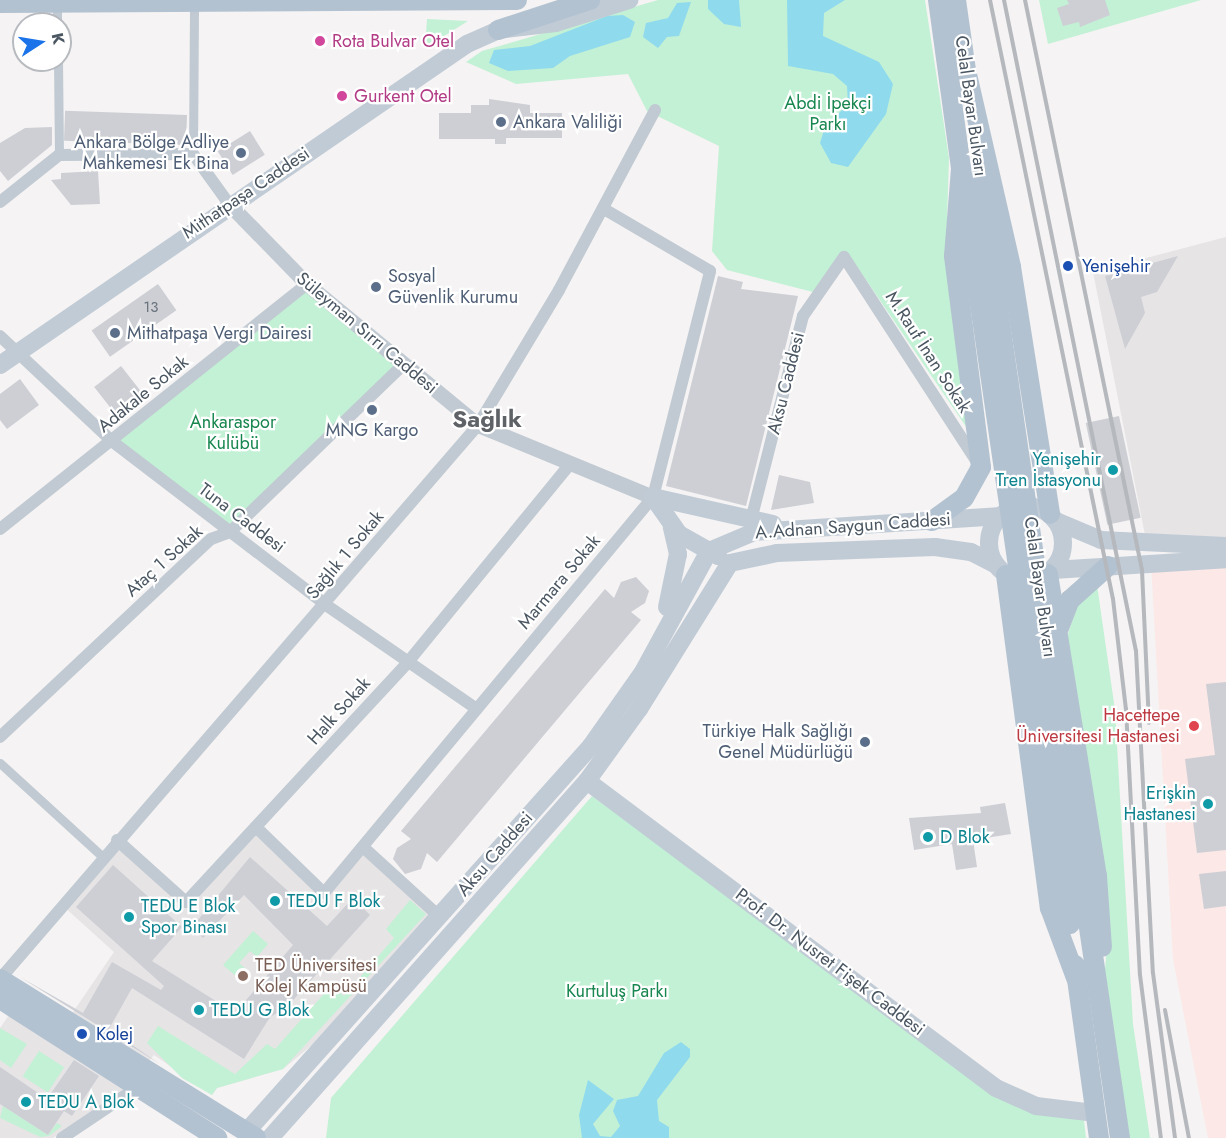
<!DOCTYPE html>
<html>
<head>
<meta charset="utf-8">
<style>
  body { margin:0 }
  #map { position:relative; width:1226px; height:1138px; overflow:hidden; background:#f5f3f3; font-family:Jost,sans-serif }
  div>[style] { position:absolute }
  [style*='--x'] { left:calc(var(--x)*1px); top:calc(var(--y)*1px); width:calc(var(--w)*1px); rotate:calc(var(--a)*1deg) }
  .education>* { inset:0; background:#e6e4e5 }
  .medical>* { inset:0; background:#fce8e6 }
  .green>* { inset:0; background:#c3f1d5; transform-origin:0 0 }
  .water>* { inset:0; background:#90daee }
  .building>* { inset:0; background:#cdcfd5; transform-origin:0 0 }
  .pedestrian>* { height:9px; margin:-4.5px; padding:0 4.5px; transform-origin:4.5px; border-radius:4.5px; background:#c1cad2 }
  .minor>* { height:12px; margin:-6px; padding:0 6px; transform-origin:6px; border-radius:6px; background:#c1cad2 }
  .tertiary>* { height:15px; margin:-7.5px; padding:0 7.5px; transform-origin:7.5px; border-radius:7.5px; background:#c1cad2 }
  .secondary>* { height:18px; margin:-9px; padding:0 9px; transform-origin:9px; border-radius:9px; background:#c1cbd6 }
  .secondary>.ring { margin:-9px; padding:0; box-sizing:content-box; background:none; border:18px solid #c1cbd6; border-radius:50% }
  .primary>* { height:20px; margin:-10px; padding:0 10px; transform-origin:10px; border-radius:10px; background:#b3c2d1 }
  .rail>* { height:4px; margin:-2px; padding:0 2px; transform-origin:2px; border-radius:2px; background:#b5b8bd }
  .primary-bridge>* { height:20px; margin:-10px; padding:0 10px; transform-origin:10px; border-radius:10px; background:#b3c2d1 }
  .dots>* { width:16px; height:16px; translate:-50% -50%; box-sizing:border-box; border:3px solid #fff; border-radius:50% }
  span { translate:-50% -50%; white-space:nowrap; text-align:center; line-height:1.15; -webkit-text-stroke:4.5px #fff; paint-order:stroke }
  .number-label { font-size:15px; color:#6b747e }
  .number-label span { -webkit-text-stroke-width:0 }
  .hotel-label { font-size:18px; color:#b23c85 }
  .left { translate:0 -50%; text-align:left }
  .park-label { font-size:18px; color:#17864f }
  .street-label { font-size:18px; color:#4a5661 }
  .service-label { font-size:18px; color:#4e5e75 }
  .right { translate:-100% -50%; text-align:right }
  .transit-label { font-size:18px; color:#164399 }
  .culture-label { font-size:18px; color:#0d838f }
  .health-label { font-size:18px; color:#be3a42 }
  .education-label { font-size:18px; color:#785e54 }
  .district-label { font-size:24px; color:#5f6368; font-weight:700 }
  .north { position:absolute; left:12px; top:12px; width:60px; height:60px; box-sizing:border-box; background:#fff; border:2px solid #b7bbc0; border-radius:50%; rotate:78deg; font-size:16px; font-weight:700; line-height:24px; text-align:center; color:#4a5661 }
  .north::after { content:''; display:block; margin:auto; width:21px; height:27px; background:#1a73e8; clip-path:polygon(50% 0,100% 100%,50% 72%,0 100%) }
</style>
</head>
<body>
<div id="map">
  <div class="education">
    <i style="clip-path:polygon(1226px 237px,1226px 546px,1147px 545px,1093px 272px)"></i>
    <i style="clip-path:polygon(257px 828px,324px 893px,363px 847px,440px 917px,368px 999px,283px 1069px,217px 1088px,212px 1095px,154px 1055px,125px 1089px,53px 1138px,0 1138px,0 1028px,9px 1015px,67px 1021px,114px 952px,62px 905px,117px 840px,186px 902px)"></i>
  </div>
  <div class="medical">
    <i style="clip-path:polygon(1226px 559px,1226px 1138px,1208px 1138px,1173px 959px,1151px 562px)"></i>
  </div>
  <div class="green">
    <i style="clip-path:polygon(658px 0,925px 0,949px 158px,946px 251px,967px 428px,847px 252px,840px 253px,813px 292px,727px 270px,712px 251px,719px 146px,647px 111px,628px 74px,516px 84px,466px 62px,482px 51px)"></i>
    <i style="clip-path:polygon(1039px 0,1201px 0,1048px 44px)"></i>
    <i style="clip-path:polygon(427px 19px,468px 21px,425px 48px)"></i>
    <i style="clip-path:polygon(307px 284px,404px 364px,230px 532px,113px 442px)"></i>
    <i style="clip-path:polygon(1097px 585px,1115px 710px,1133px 1024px,1150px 1138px,1126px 1138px,1104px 979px,1109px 927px,1065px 643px,1077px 606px)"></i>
    <i style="clip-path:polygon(592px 796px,996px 1088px,1083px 1112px,1086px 1138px,326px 1138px,331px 1098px)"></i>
    <i style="clip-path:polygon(410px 900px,426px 914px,283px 1069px,217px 1088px,212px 1095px,182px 1078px,147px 1043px,158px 1026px,235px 1074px,267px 1044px,275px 1049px,331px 986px,344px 996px,394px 938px,386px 929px)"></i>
    <i style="clip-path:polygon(253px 931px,268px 944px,257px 957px,250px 951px,239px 963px,246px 969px,238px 978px,223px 965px)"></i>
    <i style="clip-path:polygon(0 1028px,27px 1044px,11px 1068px,0 1060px)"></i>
    <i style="left:39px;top:1051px;width:30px;height:30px;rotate:33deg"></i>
    <i style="clip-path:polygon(3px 1106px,48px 1135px,57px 1123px,62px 1126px,49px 1136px,40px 1137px,0 1118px)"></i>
  </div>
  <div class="water">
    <i style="clip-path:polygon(708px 0,739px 0,741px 27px,724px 24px,708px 9px)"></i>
    <i style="clip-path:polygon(787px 0,845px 0,824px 13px,823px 36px,879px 62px,893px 84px,886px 114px,848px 167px,831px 163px,820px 143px,825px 127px,848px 104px,847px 86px,833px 74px,788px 66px)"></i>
    <i style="clip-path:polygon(691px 2px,679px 36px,667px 37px,658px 48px,643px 37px,646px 23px,668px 18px,677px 3px)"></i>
    <i style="clip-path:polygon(623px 15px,635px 22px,630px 37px,570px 56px,553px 68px,508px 71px,489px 63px,494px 50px,530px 46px,607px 16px)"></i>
    <i style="clip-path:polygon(681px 1042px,690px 1049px,690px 1057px,657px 1100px,659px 1121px,669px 1127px,669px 1138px,582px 1138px,579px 1115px,588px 1080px,614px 1099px,593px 1124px,600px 1136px,611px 1137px,620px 1126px,613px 1111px,617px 1100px,638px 1096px,664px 1053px)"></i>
  </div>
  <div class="building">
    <i style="clip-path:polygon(1067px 0,1105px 0,1110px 15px,1080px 27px,1079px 22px,1063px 26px,1057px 8px,1069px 4px)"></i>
    <i style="clip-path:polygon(489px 99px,530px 105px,530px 113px,562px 113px,562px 138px,506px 138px,506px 144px,495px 144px,495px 139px,439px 139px,439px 113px,471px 113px,471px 105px,489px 105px)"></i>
    <i style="left:187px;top:115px;width:30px;height:122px;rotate:92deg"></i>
    <i style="clip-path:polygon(52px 127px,52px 145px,8px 181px,0 171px,0 143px,25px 128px)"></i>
    <i style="left:250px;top:131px;width:28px;height:38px;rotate:58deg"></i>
    <i style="clip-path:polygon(98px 171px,100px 204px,71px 205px,51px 180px,61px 179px,61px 173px)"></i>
    <i style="clip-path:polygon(1178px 256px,1157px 292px,1141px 297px,1145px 313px,1125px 349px,1105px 276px)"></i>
    <i style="clip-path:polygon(718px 276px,743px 282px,741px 289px,798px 296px,746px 506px,666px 486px)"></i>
    <i style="left:158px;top:284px;width:32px;height:81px;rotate:55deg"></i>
    <i style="left:121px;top:366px;width:42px;height:34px;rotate:52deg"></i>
    <i style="clip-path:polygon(20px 379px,39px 405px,7px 429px,0 420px,0 394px)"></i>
    <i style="left:1119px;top:416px;width:104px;height:34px;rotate:78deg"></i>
    <i style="clip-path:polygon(779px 475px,810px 482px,814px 503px,771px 510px)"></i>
    <i style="clip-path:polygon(636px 577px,649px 591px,645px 603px,631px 612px,641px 620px,437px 862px,427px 853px,421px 869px,405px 874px,393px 859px,397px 848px,411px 839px,401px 831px,605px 589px,614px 598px,621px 582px)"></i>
    <i style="clip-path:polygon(1226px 682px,1226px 850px,1197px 853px,1185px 759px,1215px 755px,1206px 684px)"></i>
    <i style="clip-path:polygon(1005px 803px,1011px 834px,973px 840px,977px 867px,956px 870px,952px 844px,914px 850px,909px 818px,981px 813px,980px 807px)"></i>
    <i style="clip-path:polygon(250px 857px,327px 926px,353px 898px,370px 915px,286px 1008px,270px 1017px,244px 1059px,132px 988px,109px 1029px,160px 1064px,20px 977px,83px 1013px,112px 962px,161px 990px,164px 986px,76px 907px,113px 865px,182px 927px,152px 961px,235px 1013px,293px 945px,244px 895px,203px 938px,192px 927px)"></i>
    <i style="clip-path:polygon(1226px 871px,1226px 906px,1204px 909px,1199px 874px)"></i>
    <i style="clip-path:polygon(74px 1060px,99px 1076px,72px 1116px,64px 1111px,48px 1135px,0 1104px,0 1067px,47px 1099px)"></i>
  </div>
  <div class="pedestrian">
    <i style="--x:57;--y:2;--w:22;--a:90"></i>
    <i style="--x:58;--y:60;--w:95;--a:89.4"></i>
    <i style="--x:193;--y:154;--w:152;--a:-89.6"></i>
    <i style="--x:0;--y:763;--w:138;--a:42.4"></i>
  </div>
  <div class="minor">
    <i style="--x:0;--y:202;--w:75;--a:-38.5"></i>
    <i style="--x:59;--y:155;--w:134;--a:-0.4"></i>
    <i style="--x:193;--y:154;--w:62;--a:54.2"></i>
    <i style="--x:0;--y:336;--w:155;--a:43.2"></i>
    <i style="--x:113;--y:442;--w:268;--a:37.4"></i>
    <i style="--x:326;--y:605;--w:183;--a:34.6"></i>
    <i style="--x:751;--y:520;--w:211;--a:-75.7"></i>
    <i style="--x:803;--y:316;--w:72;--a:-55.2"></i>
    <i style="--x:844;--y:257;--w:244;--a:57"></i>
    <i style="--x:0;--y:529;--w:393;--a:-38.6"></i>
    <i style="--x:0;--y:737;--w:289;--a:-43.2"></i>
    <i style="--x:211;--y:539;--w:20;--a:-20"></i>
    <i style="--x:230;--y:532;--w:242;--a:-44"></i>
    <i style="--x:257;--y:828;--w:93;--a:44.1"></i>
    <i style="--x:324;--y:893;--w:515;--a:-50.28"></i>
    <i style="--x:653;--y:497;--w:233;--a:-75.8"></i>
    <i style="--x:710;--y:271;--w:123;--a:-149.7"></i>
    <i style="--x:117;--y:840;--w:93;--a:41.9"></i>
    <i style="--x:186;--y:902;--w:327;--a:-47.2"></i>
    <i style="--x:408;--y:662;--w:256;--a:-50.7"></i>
    <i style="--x:363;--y:847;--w:104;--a:42.3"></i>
    <i style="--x:0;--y:979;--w:732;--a:-49.21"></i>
    <i style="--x:478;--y:425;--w:157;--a:-59"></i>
    <i style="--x:559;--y:290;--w:204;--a:-61.9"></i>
    <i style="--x:62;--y:1138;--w:92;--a:-33.9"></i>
  </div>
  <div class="tertiary">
    <i style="--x:229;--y:204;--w:112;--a:45.7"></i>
    <i style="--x:307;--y:284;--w:222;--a:39.5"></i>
    <i style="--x:478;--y:425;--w:189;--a:22.4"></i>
  </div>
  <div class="secondary">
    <i style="--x:0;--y:365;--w:567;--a:-34.5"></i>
    <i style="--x:467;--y:44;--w:34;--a:-24"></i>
    <i style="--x:498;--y:30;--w:58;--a:-6.9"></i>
    <i style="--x:556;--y:23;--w:77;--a:-17.5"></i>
    <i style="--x:653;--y:497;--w:123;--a:12.7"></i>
    <i style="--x:653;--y:497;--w:45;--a:54.9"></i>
    <i style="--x:679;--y:534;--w:45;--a:29.4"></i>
    <i class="ring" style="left:989px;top:506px;width:56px;height:56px"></i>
    <i style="--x:1056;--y:521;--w:49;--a:22.9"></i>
    <i style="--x:1101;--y:540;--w:125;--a:2.7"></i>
    <i style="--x:1053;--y:570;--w:173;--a:-3.6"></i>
    <i style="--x:667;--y:607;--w:54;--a:-78.3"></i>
    <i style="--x:678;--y:554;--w:28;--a:-103"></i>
    <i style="--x:587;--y:781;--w:511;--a:36.89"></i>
    <i style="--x:996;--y:1088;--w:44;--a:24.2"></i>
    <i style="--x:1036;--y:1106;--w:50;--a:6.8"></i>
    <i style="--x:247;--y:1131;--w:516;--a:-48.22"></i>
    <i style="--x:591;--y:746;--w:90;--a:-54.9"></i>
    <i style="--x:643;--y:672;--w:138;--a:-61.4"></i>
    <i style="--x:709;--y:551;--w:49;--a:-22.9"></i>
    <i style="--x:754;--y:532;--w:248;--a:-3.7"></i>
    <i style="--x:270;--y:1138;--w:477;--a:-48.4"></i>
    <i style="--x:587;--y:781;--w:89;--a:-54.2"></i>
    <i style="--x:639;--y:709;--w:172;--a:-58.1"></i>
    <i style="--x:730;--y:563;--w:48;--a:-12"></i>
    <i style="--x:777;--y:553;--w:158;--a:-2.2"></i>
    <i style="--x:935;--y:547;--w:36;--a:8"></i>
    <i style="--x:971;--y:552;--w:27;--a:27"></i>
  </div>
  <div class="primary">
    <i style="--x:938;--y:0;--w:273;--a:82.2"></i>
    <i style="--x:956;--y:0;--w:85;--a:81.9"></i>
    <i style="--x:0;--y:3;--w:517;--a:-0.33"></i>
    <i style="--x:498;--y:30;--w:97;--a:-18.1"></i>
    <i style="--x:966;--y:70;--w:202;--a:77.1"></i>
    <i style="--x:1011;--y:267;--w:250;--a:81"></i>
    <i style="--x:980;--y:178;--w:91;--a:82.4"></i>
    <i style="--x:932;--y:521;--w:39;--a:-36"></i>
    <i style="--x:964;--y:498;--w:35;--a:-61"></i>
    <i style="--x:981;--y:467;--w:213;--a:-97.3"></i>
    <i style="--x:954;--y:256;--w:87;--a:-85.4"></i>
    <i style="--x:1048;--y:574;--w:306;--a:80.8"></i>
    <i style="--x:1097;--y:876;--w:71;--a:86"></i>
    <i style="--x:1006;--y:575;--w:336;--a:82.5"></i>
    <i style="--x:1050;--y:908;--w:75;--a:69.6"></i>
    <i style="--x:1059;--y:628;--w:30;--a:-69"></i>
    <i style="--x:1070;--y:600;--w:51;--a:-41.8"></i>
    <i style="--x:1058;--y:718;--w:425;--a:81.6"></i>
    <i style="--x:1075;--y:965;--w:175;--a:82.1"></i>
    <i style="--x:0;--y:979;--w:301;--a:31.8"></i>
    <i style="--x:0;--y:999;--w:258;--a:32.6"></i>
  </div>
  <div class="rail">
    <i style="--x:990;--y:0;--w:611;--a:78.4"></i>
    <i style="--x:1113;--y:599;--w:111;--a:83.3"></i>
    <i style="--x:1126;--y:709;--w:266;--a:87"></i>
    <i style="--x:1140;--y:975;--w:164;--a:82.7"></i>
    <i style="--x:1004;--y:0;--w:664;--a:78.54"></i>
    <i style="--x:1136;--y:651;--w:322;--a:87"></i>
    <i style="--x:1153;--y:973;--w:166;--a:82.4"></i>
    <i style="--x:1025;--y:0;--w:582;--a:78.4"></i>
    <i style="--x:1142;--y:570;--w:153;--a:87.4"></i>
    <i style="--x:1165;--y:1010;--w:130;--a:79.4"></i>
  </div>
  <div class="primary-bridge">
    <i style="--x:992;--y:268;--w:455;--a:81.7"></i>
    <i style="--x:975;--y:270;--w:661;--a:81.74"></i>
  </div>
  <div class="dots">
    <i style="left:320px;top:41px;background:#d1479c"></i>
    <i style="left:342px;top:96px;background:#d1479c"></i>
    <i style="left:501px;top:122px;background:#5c6f8a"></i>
    <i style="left:241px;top:153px;background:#5c6f8a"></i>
    <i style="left:1068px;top:266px;background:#1a4fb4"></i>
    <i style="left:376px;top:287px;background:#5c6f8a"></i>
    <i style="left:115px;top:333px;background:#5c6f8a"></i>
    <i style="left:372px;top:410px;background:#5c6f8a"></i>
    <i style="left:1113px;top:470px;background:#0f9aa8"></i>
    <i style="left:1194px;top:726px;background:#e0444e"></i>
    <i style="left:865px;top:742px;background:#5c6f8a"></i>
    <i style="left:1208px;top:804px;background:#0f9aa8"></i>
    <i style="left:928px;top:837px;background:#0f9aa8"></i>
    <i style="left:275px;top:901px;background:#0f9aa8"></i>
    <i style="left:129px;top:917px;background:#0f9aa8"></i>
    <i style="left:243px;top:976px;background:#8d6e63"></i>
    <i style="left:199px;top:1010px;background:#0f9aa8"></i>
    <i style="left:82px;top:1034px;background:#1a4fb4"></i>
    <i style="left:26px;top:1102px;background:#0f9aa8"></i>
  </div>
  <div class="number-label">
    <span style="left:151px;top:308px">13</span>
  </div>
  <div class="hotel-label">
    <span class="left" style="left:332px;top:41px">Rota Bulvar Otel</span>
    <span class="left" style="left:354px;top:96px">Gurkent Otel</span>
  </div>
  <div class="park-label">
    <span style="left:828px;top:114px">Abdi İpekçi<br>Parkı</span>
    <span style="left:233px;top:433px">Ankaraspor<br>Kulübü</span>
    <span style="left:617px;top:991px">Kurtuluş Parkı</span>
  </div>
  <div class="street-label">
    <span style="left:971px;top:106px;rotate:82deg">Celal Bayar Bulvarı</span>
    <span style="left:246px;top:193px;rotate:-34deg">Mithatpaşa Caddesi</span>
    <span style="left:367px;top:333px;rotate:40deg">Süleyman Sırrı Caddesi</span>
    <span style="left:928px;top:352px;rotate:57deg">M.Rauf İnan Sokak</span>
    <span style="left:786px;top:383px;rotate:-76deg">Aksu Caddesi</span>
    <span style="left:143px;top:394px;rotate:-39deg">Adakale Sokak</span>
    <span style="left:242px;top:518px;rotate:37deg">Tuna Caddesi</span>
    <span style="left:853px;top:526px;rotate:-4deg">A.Adnan Saygun Caddesi</span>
    <span style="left:345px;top:555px;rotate:-50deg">Sağlık 1 Sokak</span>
    <span style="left:164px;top:561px;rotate:-42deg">Ataç 1 Sokak</span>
    <span style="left:559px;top:582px;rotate:-50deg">Marmara Sokak</span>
    <span style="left:1040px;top:587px;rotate:82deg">Celal Bayar Bulvarı</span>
    <span style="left:339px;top:711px;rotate:-48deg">Halk Sokak</span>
    <span style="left:495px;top:854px;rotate:-49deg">Aksu Caddesi</span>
    <span style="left:830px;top:962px;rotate:37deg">Prof. Dr. Nusret Fişek Caddesi</span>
  </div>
  <div class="service-label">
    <span class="left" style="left:513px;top:122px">Ankara Valiliği</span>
    <span class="right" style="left:229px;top:153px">Ankara Bölge Adliye<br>Mahkemesi Ek Bina</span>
    <span class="left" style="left:388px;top:287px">Sosyal<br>Güvenlik Kurumu</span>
    <span class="left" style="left:127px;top:333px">Mithatpaşa Vergi Dairesi</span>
    <span style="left:372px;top:430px">MNG Kargo</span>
    <span class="right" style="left:853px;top:742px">Türkiye Halk Sağlığı<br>Genel Müdürlüğü</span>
  </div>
  <div class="transit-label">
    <span class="left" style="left:1082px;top:266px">Yenişehir</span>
    <span class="left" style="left:96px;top:1034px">Kolej</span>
  </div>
  <div class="culture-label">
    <span class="right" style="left:1101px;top:470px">Yenişehir<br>Tren İstasyonu</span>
    <span class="right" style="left:1196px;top:804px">Erişkin<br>Hastanesi</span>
    <span class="left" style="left:940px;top:837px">D Blok</span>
    <span class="left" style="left:287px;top:901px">TEDU F Blok</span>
    <span class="left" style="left:141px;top:917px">TEDU E Blok<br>Spor Binası</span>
    <span class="left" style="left:211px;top:1010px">TEDU G Blok</span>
    <span class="left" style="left:38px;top:1102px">TEDU A Blok</span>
  </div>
  <div class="health-label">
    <span class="right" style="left:1180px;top:726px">Hacettepe<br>Üniversitesi Hastanesi</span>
  </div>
  <div class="education-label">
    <span class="left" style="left:255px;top:976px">TED Üniversitesi<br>Kolej Kampüsü</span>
  </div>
  <div class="district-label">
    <span style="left:487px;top:419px">Sağlık</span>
  </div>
  <div class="north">K</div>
</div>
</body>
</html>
